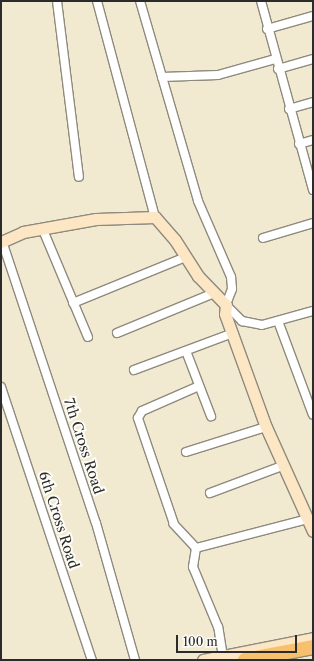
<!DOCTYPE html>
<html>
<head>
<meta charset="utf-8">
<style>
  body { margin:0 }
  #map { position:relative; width:314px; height:661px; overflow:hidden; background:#f1e9d0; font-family:"Libre Caslon Text",serif }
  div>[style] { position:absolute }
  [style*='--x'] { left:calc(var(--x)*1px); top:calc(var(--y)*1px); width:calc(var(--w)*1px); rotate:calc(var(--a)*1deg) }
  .roads { filter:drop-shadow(1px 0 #8e8a7e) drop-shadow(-1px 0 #8e8a7e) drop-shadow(0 1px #8e8a7e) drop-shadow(0 -1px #8e8a7e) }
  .street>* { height:8px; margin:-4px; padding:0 4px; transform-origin:4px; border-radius:4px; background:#fff }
  .secondary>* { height:11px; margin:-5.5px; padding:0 5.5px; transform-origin:5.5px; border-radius:5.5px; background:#fce6c4 }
  .highway>* { height:14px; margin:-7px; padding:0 7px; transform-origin:7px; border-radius:7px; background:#f7c06c }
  span { translate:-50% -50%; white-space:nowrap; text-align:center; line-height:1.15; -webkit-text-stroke:4px #fdfcf7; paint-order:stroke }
  .street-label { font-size:14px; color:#2b2b2b }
  .frame { position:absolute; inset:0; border:2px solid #2b2b2b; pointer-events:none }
  .scale { position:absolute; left:176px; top:635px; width:121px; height:18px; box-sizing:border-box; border:2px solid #2b2b2b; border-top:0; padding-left:5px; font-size:12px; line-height:14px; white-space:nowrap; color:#2b2b2b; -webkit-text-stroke:3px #fdfcf7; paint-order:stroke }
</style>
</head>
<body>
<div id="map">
  <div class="roads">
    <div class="street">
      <i style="--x:57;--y:1;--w:177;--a:82.9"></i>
      <i style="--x:97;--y:1;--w:224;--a:75"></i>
      <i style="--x:140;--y:1;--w:208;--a:73.8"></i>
      <i style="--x:198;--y:201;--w:83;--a:66.5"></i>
      <i style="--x:231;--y:277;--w:12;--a:85"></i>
      <i style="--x:232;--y:289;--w:17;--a:111"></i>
      <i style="--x:226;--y:305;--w:23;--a:45"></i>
      <i style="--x:242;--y:321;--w:20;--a:11"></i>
      <i style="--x:262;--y:325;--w:53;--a:-15.4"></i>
      <i style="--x:261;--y:1;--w:196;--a:74.6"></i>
      <i style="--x:267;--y:29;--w:48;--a:-15.8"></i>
      <i style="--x:278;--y:69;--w:36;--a:-16"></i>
      <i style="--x:162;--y:77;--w:56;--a:-2"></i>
      <i style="--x:218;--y:75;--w:59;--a:-15.7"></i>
      <i style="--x:289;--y:109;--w:25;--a:-16"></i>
      <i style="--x:299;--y:144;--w:15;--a:-16"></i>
      <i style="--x:43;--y:230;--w:116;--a:67.2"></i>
      <i style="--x:263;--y:238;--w:52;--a:-16.7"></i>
      <i style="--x:2;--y:241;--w:297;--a:71.6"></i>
      <i style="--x:96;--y:523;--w:142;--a:74.1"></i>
      <i style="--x:73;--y:303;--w:122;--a:-22.2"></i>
      <i style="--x:278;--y:321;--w:100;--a:69.6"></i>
      <i style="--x:117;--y:333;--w:105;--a:-22.4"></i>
      <i style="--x:186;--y:351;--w:70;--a:69"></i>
      <i style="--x:134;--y:370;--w:106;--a:-20.5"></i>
      <i style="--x:1;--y:387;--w:288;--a:71.6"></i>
      <i style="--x:186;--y:452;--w:84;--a:-17.4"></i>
      <i style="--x:210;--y:493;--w:77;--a:-20.6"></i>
      <i style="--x:196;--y:548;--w:33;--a:-133"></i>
      <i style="--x:174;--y:524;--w:112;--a:-108.8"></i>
      <i style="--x:138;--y:418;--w:8;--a:-60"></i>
      <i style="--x:142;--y:411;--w:62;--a:-23.7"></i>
      <i style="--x:223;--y:657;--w:30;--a:-99"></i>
      <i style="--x:218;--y:627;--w:65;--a:-112.6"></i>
      <i style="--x:193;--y:567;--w:19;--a:-81"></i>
      <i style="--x:196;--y:548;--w:116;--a:-14.5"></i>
    </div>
    <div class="secondary">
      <i style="--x:1;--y:242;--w:24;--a:-24"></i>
      <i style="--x:23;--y:232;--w:74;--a:-10.1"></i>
      <i style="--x:96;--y:219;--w:59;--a:-1.9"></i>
      <i style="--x:155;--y:217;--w:30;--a:49"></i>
      <i style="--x:175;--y:240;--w:43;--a:57.4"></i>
      <i style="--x:198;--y:276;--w:40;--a:46"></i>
      <i style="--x:226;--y:305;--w:9;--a:96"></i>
      <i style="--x:225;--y:314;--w:120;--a:70.1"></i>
      <i style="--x:266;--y:427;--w:114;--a:65.7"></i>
      <i style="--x:203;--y:660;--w:112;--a:-11.3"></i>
    </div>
    <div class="highway">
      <i style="--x:245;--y:660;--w:69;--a:-10.8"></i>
    </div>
  </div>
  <div class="street-label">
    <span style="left:84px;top:446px;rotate:72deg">7th Cross Road</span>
    <span style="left:59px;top:520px;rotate:72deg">6th Cross Road</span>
  </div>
  <div class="frame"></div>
  <div class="scale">100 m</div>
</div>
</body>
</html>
